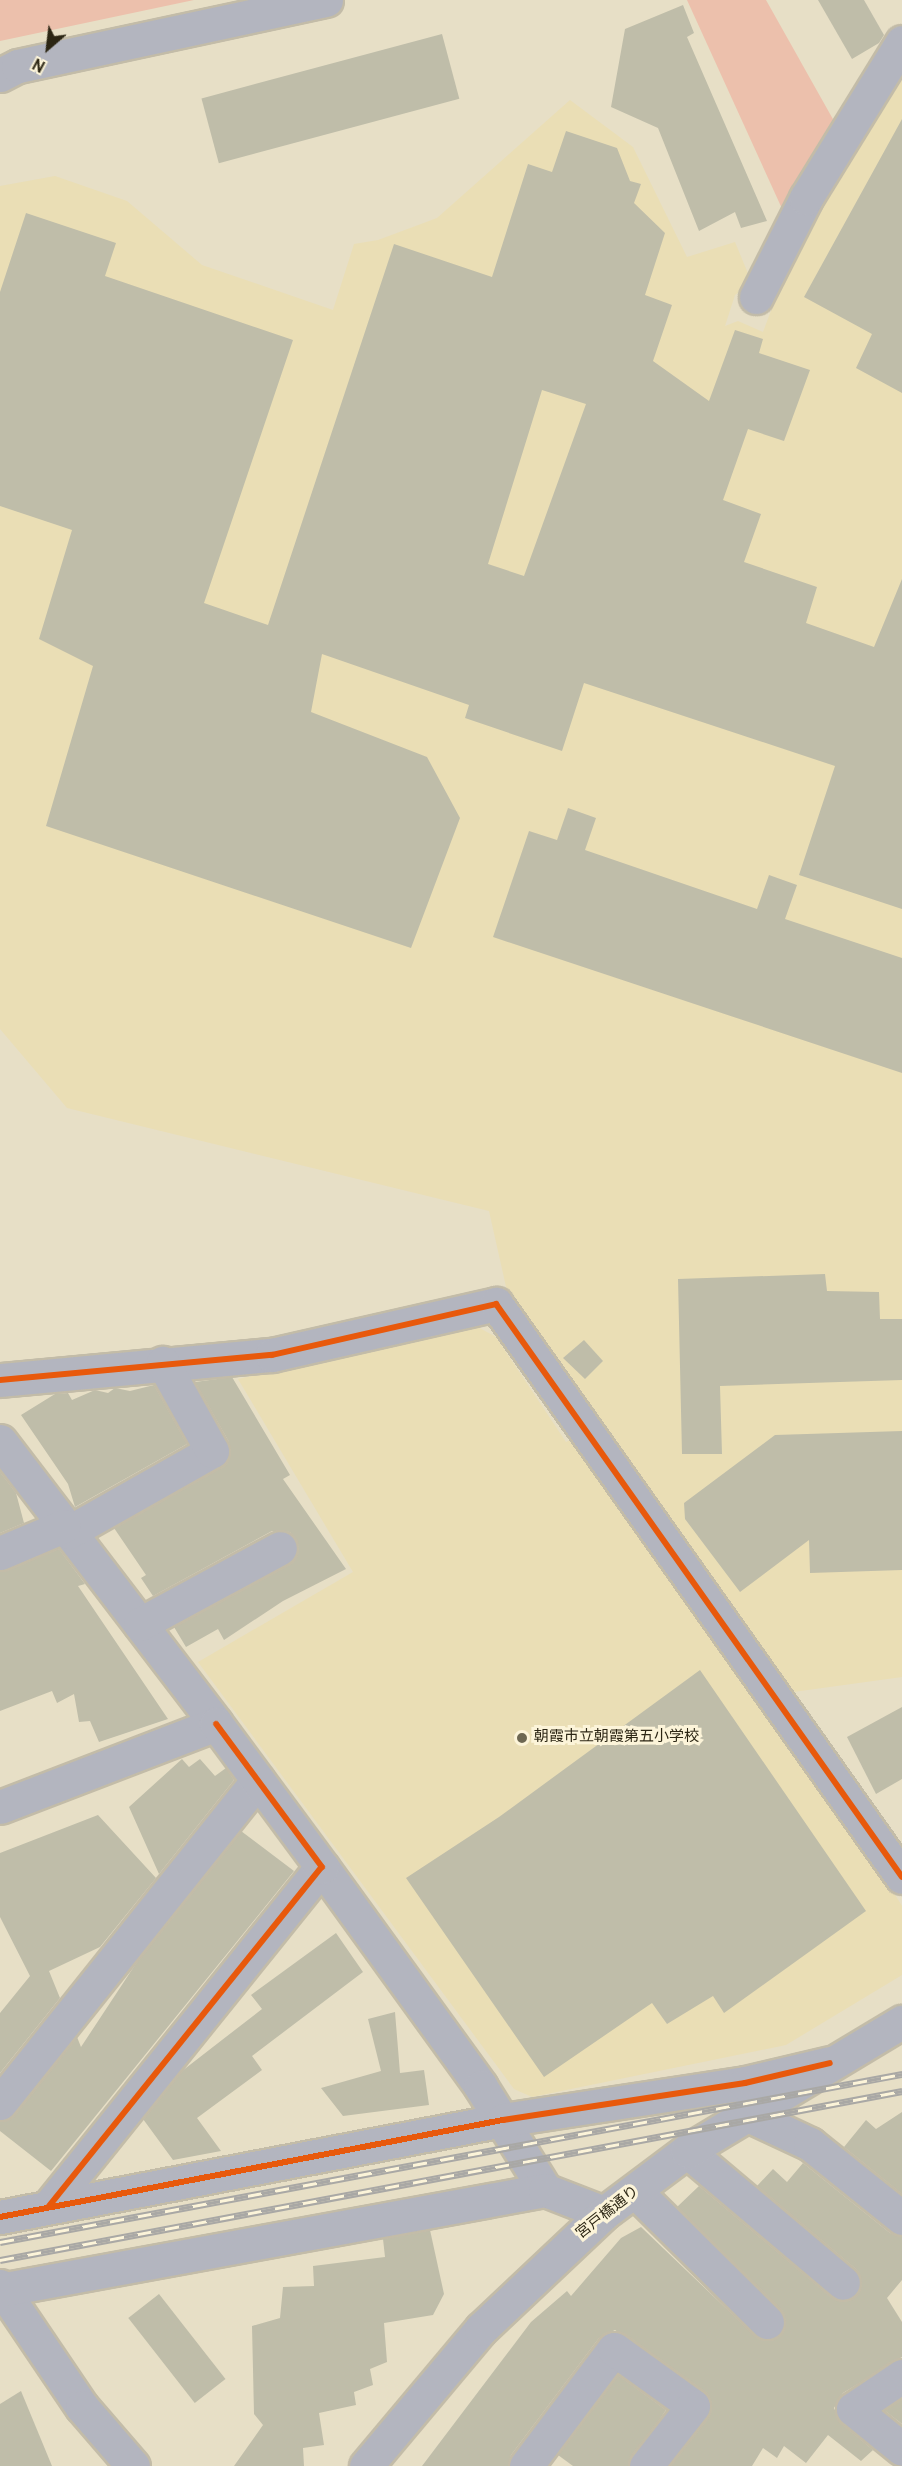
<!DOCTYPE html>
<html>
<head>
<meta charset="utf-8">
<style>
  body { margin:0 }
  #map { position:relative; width:902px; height:2466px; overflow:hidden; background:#e7dfc6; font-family:Overpass,"Noto Sans JP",sans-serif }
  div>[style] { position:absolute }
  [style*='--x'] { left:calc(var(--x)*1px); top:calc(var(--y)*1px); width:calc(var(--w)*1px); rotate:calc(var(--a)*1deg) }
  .built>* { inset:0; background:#eadeb5 }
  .green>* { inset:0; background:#ecc0ac }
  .building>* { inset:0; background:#bfbda9; transform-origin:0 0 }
  .roads { filter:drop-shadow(2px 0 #c3bca8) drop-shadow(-2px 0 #c3bca8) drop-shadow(0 2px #c3bca8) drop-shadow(0 -2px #c3bca8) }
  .minor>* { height:33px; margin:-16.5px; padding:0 16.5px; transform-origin:16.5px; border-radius:16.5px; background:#b3b5bf }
  .rail>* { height:7px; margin-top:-3.5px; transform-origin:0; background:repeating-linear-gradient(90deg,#fcf4d9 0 14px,#a9a8a5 0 28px); box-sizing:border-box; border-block:2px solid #a9a8a5 }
  .cycleway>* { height:6px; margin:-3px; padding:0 3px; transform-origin:3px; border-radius:3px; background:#e8590c }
  .dots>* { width:16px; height:16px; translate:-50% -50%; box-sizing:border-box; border:3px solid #fcf4d9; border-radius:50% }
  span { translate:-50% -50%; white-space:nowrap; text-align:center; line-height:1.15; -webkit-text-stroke:6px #fcf4d9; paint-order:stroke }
  .poi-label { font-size:15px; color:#2c2614 }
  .left { translate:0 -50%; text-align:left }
  .street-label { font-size:15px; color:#2c2614 }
  .north { position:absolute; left:18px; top:18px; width:60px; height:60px; -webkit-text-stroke:4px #fcf4d9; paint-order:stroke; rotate:208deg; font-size:16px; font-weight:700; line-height:24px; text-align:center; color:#2c2614 }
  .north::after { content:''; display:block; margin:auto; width:21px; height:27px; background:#2c2614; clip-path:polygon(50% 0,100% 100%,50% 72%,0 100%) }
</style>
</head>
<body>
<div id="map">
  <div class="built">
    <i style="clip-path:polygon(902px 66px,902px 1677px,786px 1693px,509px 1300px,489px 1211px,67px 1108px,0 1029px,0 186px,55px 176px,127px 201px,202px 265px,333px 310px,354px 244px,378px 240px,437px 218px,570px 100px,633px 147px,687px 257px,735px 242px,752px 283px,735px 295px,725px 326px,738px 321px,763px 332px,807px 215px)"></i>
    <i style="clip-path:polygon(476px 1326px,496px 1337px,566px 1442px,576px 1437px,845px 1814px,902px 1906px,902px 1975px,786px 2045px,532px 2097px,514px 2089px,198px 1662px,353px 1572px,238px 1379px)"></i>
  </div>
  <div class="green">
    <i style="clip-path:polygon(0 0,194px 0,0 41px)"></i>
    <i style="clip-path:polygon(687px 0,766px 0,834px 121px,784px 213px)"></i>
  </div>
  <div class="building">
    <i style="clip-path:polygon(818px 0,864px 0,884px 35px,879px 43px,852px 59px)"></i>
    <i style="clip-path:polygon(683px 5px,694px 33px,687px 37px,767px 221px,741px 228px,735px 212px,699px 231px,658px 128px,611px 107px,625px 29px)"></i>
    <i style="left:442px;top:34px;width:67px;height:249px;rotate:75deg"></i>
    <i style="clip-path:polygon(902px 119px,902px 393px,856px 368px,872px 334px,804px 297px)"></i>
    <i style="clip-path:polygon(evenodd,566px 131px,617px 148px,630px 181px,641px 184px,634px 203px,665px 233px,645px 295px,672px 305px,653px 361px,709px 401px,735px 330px,763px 339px,759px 353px,810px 370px,784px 441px,748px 429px,723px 500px,761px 514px,744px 562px,817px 587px,806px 623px,874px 647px,902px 579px,902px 909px,799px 875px,835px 766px,584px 683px,562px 751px,465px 718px,469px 705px,322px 654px,311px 712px,427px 757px,460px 818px,411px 948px,46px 826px,93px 666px,39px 639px,72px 530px,0 506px,0 292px,26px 213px,116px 243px,105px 276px,293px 340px,204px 603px,268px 625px,394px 244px,492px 277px,528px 164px,552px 172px,566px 131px,542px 390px,586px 404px,524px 576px,488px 564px,542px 390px)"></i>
    <i style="clip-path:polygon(568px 808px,596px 818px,585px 850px,757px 909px,769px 875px,797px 885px,785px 919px,902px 958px,902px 1073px,493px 937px,529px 831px,557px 840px)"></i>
    <i style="clip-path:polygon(825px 1274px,827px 1291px,879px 1292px,880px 1319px,902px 1319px,902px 1380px,720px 1386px,722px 1454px,682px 1454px,678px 1279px)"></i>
    <i style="clip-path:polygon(584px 1340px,603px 1361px,585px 1379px,563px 1358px)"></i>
    <i style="clip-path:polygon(232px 1377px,290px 1475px,283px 1479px,346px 1569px,283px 1601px,224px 1640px,218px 1629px,186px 1647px,174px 1627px,289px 1564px,299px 1549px,290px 1532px,272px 1531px,153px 1596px,141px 1578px,146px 1575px,114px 1528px,228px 1461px,229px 1442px,195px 1382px)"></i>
    <i style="clip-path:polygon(154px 1385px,187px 1444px,75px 1507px,68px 1484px,21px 1415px,55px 1394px,68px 1393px,72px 1400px,95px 1390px,108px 1393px,115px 1388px,130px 1391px)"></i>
    <i style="clip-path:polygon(902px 1431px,902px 1570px,810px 1573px,809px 1540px,740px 1592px,685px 1519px,684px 1503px,775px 1435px)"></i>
    <i style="clip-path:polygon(0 1472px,16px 1493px,24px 1523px,0 1533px)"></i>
    <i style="clip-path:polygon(59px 1549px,85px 1584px,78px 1586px,168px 1719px,99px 1742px,90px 1721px,79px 1722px,74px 1694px,57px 1703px,52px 1691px,0 1711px,0 1571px)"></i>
    <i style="clip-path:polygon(700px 1670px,866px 1911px,724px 2013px,713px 1996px,667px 2024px,652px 2003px,544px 2077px,406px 1878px,499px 1817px)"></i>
    <i style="clip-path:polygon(902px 1707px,902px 1779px,876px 1794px,847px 1737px)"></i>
    <i style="clip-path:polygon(182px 1759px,189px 1767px,200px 1759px,215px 1776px,226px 1768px,234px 1780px,159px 1874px,129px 1807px)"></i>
    <i style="clip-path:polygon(98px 1815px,156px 1878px,100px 1947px,49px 1971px,60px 1998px,0 2073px,0 2013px,30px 1976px,0 1917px,0 1853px)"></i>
    <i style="clip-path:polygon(241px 1831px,294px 1871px,51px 2171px,0 2131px,0 2121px,15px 2115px,77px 2037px,81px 2047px,137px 1962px)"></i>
    <i style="clip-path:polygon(336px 1933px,363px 1972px,252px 2056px,262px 2070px,197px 2118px,221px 2151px,173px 2160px,143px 2119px,182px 2071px,262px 2009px,251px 1995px)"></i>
    <i style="clip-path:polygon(395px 2012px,400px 2073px,424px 2070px,429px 2105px,343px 2116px,321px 2088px,381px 2071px,368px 2019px)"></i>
    <i style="clip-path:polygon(902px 2112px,902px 2194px,844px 2147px,866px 2120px,876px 2129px)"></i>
    <i style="clip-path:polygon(803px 2163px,890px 2233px,902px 2236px,902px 2280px,887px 2298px,902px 2322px,902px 2357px,843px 2393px,834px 2408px,841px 2423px,873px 2450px,861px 2461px,828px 2435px,806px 2463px,784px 2446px,777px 2458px,763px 2448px,752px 2466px,670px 2466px,708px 2418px,710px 2399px,615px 2330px,599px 2338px,511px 2455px,508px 2466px,422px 2466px,531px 2322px,567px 2291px,571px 2296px,621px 2238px,641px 2227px,754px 2335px,763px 2340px,780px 2336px,785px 2326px,780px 2309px,677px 2207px,699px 2186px,831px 2297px,840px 2301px,857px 2296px,861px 2286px,856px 2269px,757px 2186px,773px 2169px,787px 2182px)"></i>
    <i style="clip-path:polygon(430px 2230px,444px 2294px,433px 2315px,384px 2323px,387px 2362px,370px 2369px,373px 2385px,354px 2392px,356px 2405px,319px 2413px,324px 2445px,303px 2448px,304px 2466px,234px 2466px,263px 2425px,254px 2414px,252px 2326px,280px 2318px,283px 2287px,314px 2286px,313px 2266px,385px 2257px,383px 2239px)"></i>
    <i style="left:159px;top:2294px;width:108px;height:39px;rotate:52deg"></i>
    <i style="clip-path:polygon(618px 2375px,666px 2410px,628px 2466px,573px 2466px,558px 2455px)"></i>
    <i style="clip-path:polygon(21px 2391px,52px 2466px,0 2466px,0 2404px)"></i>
    <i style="clip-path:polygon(902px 2399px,902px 2424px,884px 2410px)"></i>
  </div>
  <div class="roads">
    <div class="minor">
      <i style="--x:0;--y:75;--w:20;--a:-27"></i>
      <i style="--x:18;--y:66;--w:315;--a:-12.1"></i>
      <i style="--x:756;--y:297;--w:111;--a:-63.2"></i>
      <i style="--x:806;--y:198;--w:183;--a:-58.4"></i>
      <i style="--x:0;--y:1380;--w:273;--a:-5.3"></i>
      <i style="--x:272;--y:1355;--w:230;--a:-12.8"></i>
      <i style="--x:496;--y:1304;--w:702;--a:54.68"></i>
      <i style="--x:0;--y:1441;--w:356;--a:52.6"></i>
      <i style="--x:216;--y:1724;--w:231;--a:159"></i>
      <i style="--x:69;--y:1532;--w:164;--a:-29.5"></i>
      <i style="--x:212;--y:1451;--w:101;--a:-119.1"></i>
      <i style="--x:0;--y:1553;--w:69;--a:-22.9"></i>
      <i style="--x:140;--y:1624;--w:159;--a:-28.5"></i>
      <i style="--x:322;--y:1867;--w:271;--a:54.1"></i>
      <i style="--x:481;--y:2087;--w:121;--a:58.1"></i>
      <i style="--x:0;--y:2103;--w:413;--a:-51.4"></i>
      <i style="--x:746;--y:2114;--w:71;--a:25.1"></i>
      <i style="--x:810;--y:2144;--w:118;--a:38.8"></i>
      <i style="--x:687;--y:2151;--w:204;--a:40.2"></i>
      <i style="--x:635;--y:2191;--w:186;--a:44.8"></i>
      <i style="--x:49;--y:2206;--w:435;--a:-51.2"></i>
      <i style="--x:322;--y:1867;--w:178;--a:-126.5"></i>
      <i style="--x:0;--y:2217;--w:512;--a:-10.92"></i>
      <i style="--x:503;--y:2120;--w:245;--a:-8.7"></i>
      <i style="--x:745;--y:2083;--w:87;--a:-13.2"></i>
      <i style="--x:0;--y:2286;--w:146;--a:55.9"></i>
      <i style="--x:82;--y:2407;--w:78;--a:49.2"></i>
      <i style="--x:0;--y:2290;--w:554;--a:-10.4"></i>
      <i style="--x:545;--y:2190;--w:63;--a:21.3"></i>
      <i style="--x:902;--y:2376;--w:59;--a:146"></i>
      <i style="--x:853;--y:2409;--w:63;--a:39.2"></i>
      <i style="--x:366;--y:2466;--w:179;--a:-50"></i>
      <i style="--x:481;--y:2329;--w:169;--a:-43.3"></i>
      <i style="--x:604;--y:2213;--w:104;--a:-36.8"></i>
      <i style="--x:687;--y:2151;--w:251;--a:-31"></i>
      <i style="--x:526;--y:2466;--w:146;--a:-53.1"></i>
      <i style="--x:614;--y:2349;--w:97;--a:35.8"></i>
      <i style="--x:693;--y:2406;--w:76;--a:128.1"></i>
    </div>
  </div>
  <div class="rail">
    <i style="--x:0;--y:2242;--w:918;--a:-10.55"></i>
    <i style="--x:0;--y:2260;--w:918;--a:-10.61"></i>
  </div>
  <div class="cycleway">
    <i style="--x:0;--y:1380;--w:273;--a:-5.3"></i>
    <i style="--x:272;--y:1355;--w:230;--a:-12.8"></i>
    <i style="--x:496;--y:1304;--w:702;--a:54.68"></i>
    <i style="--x:49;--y:2206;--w:435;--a:-51.2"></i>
    <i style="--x:322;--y:1867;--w:178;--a:-126.5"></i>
    <i style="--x:0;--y:2217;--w:512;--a:-10.92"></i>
    <i style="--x:503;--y:2120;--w:245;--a:-8.7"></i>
    <i style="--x:745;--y:2083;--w:87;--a:-13.2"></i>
  </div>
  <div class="dots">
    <i style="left:522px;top:1738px;background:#6d6752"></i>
  </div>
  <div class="poi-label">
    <span class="left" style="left:534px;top:1738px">朝霞市立朝霞第五小学校</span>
  </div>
  <div class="street-label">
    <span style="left:608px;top:2213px;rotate:-38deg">宮戸橋通り</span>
  </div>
  <div class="north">N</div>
</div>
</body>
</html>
